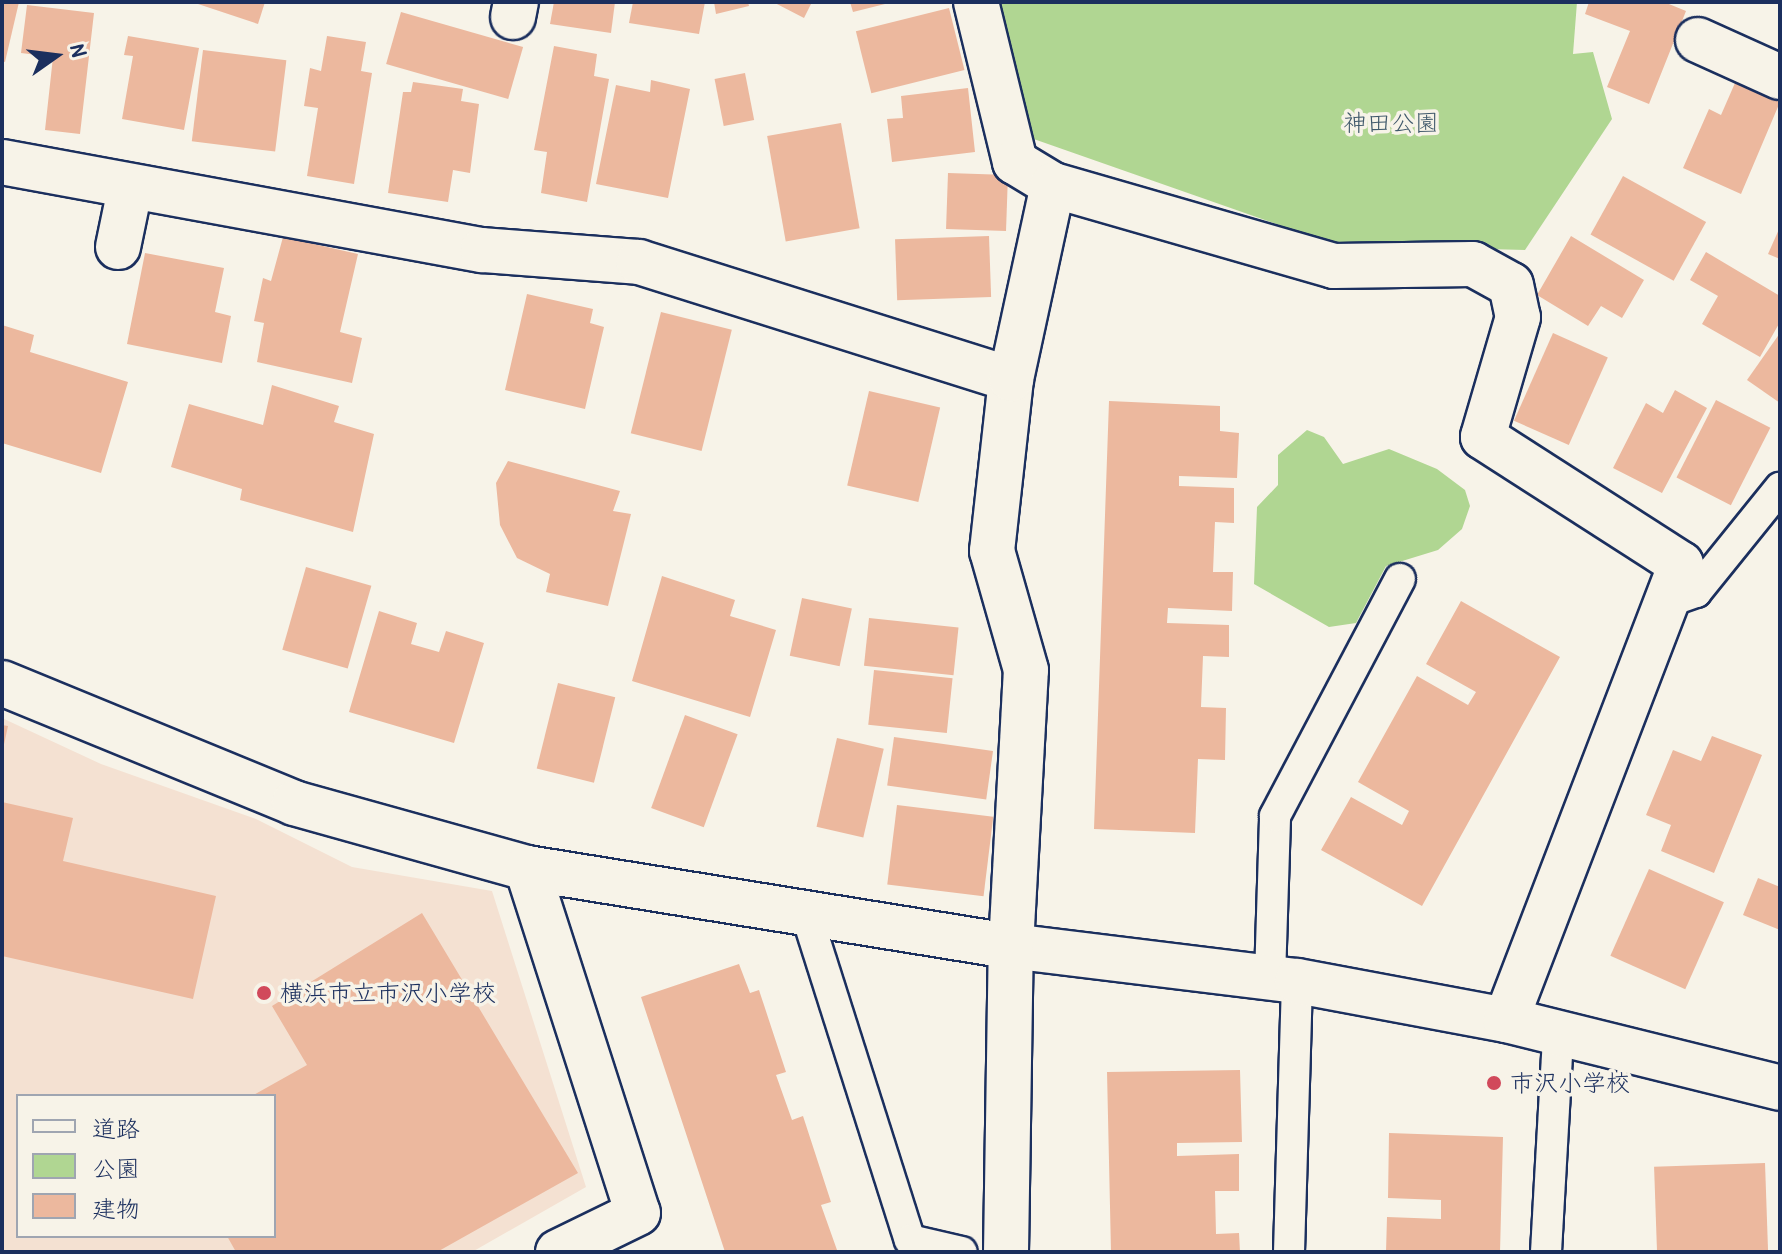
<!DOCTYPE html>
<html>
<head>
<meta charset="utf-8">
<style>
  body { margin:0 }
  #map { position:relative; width:1782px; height:1254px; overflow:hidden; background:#f7f3e8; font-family:"Patrick Hand","Klee One",sans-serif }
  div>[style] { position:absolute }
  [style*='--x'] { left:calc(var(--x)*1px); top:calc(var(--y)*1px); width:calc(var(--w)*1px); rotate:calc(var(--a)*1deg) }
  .built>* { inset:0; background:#f4e1d2 }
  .green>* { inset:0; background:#b0d692 }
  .building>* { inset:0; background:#ecb89e; transform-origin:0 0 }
  .roads { filter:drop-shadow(2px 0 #1b2f5e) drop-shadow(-2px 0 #1b2f5e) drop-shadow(0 2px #1b2f5e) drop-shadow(0 -2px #1b2f5e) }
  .service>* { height:30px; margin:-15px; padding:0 15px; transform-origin:15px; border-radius:15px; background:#f7f3e8 }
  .minor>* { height:44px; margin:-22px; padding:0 22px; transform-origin:22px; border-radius:22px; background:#f7f3e8 }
  .dots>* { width:22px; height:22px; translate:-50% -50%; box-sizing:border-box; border:4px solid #f7f3e8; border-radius:50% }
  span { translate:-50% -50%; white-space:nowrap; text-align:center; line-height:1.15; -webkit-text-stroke:7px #f7f3e8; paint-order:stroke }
  .park-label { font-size:24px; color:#40596b }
  .poi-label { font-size:24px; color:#1b2f5e }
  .left { translate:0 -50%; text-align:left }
  .frame { position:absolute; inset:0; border:4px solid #1b2f5e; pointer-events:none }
  .legend { position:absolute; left:16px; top:1094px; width:260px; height:144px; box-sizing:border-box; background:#f7f3e8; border:2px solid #9fa5b1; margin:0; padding:10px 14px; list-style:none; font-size:24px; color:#1b2f5e }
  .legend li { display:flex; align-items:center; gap:16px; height:40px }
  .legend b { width:40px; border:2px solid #9fa5b1 }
  .north { position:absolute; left:16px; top:16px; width:80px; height:80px; -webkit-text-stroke:6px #f7f3e8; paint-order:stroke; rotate:76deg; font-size:22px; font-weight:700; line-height:32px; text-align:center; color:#1b2f5e }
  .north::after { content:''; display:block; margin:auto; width:28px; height:36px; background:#1b2f5e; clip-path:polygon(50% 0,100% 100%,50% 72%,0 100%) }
</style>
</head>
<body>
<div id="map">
  <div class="built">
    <i style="clip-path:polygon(evenodd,2px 718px,101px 764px,256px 819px,352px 867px,492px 891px,586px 1187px,472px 1252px,2px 1252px,2px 718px,18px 1096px,274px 1096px,274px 1236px,18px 1236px,18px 1096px)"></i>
  </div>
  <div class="green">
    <i style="clip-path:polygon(992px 2px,1577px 2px,1573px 54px,1593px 52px,1612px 119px,1525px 250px,1336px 245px,1028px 137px)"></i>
    <i style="clip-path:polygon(1307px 430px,1324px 437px,1343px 464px,1389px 449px,1437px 469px,1465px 490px,1470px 506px,1462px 529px,1438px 550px,1386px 566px,1356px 623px,1329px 627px,1254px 584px,1257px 507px,1278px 485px,1278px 455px)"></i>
  </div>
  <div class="building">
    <i style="clip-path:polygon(2px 2px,19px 2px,5px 62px,2px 61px)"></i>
    <i style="clip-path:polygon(192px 2px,265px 2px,258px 24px)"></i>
    <i style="clip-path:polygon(554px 2px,615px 2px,611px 33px,550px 24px)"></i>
    <i style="clip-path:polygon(633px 2px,705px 2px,699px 34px,629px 23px)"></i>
    <i style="clip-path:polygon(714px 2px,748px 2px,749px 6px,716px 14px)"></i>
    <i style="clip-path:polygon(773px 2px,812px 2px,804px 18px)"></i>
    <i style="clip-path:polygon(850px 2px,888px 2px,889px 3px,853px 12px)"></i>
    <i style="clip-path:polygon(1589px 2px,1664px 2px,1686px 11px,1649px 104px,1607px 87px,1630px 31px,1585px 14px)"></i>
    <i style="clip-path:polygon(27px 5px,94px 13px,80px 134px,45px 130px,53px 57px,21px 53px)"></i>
    <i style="left:949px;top:8px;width:64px;height:96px;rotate:76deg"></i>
    <i style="left:401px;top:12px;width:127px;height:54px;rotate:16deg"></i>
    <i style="clip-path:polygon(128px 36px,199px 48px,184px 130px,122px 119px,133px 56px,124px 55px)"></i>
    <i style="clip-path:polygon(327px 36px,366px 42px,361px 71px,372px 73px,354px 184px,307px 176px,318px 108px,304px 106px,310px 68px,321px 71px)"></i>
    <i style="clip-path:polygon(554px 46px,597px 54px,594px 76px,609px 79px,587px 202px,541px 193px,547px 152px,534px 150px)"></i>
    <i style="left:203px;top:50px;width:84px;height:92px;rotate:7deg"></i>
    <i style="left:745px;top:73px;width:48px;height:31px;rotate:79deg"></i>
    <i style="clip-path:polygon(651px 80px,690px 89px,668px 198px,596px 184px,616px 85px,650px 92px)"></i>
    <i style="clip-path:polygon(413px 82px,463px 89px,461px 101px,479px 104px,470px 173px,453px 170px,448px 202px,388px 193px,403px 92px,411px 92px)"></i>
    <i style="clip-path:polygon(1735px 83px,1780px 102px,1741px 194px,1683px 168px,1709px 109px,1721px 115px)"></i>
    <i style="clip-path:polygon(968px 88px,975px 152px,892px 162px,887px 119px,903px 118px,901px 96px)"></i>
    <i style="left:841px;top:123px;width:107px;height:75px;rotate:80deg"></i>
    <i style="left:948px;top:173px;width:60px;height:56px;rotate:2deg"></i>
    <i style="left:1623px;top:176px;width:95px;height:67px;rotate:29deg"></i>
    <i style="clip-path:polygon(1780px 227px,1780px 259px,1768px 254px)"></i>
    <i style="left:989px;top:236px;width:61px;height:94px;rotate:88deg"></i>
    <i style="clip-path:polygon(1571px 236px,1644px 280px,1622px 318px,1601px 306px,1588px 326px,1537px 295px)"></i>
    <i style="clip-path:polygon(283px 237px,358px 254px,340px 332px,362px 338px,352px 383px,257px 362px,264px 323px,254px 321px,263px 278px,271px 281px)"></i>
    <i style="clip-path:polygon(1706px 252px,1780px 296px,1780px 322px,1760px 357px,1702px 324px,1718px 296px,1690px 280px)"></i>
    <i style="clip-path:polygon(145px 253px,224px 268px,215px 312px,231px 316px,222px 363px,127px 344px)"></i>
    <i style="clip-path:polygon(527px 294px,593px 309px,590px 323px,604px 327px,585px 409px,505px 390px)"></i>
    <i style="left:661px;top:312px;width:73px;height:125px;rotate:14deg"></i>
    <i style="clip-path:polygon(2px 325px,34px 335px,30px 352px,128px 382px,101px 473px,2px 443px)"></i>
    <i style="left:1553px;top:333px;width:60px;height:96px;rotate:24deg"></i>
    <i style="clip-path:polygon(1780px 333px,1780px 403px,1747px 380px)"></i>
    <i style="clip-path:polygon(272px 385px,339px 406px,334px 422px,374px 434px,353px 532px,240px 500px,242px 489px,171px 467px,189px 404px,263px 425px)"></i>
    <i style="clip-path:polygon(1675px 390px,1707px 408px,1662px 493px,1613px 468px,1646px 403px,1663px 413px)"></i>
    <i style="left:869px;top:391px;width:73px;height:97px;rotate:13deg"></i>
    <i style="left:1716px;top:400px;width:61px;height:87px;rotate:27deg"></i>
    <i style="clip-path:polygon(1109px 401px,1220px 406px,1220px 431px,1239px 433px,1237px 478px,1179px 476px,1179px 486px,1234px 488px,1234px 523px,1215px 522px,1213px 572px,1233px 572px,1232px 611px,1168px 608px,1167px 623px,1229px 625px,1229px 657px,1203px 656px,1201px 707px,1226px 708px,1225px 760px,1198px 759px,1195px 833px,1094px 829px)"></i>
    <i style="clip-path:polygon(508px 461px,620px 491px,613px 511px,631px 514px,608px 606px,546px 592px,550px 574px,517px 558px,500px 525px,496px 483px)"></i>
    <i style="left:306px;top:567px;width:68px;height:86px;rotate:16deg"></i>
    <i style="clip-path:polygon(662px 576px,735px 600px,730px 616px,776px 630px,750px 717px,632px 681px)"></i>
    <i style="left:802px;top:598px;width:51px;height:59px;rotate:12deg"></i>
    <i style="clip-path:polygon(1461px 601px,1560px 657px,1422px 906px,1321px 850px,1351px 797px,1402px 825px,1409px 811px,1358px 782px,1417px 676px,1468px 705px,1476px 692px,1426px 664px)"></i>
    <i style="clip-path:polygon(379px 611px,417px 623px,411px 644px,439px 652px,446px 631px,484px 643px,454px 743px,349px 712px)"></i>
    <i style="left:869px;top:618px;width:90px;height:48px;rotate:6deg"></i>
    <i style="left:874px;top:670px;width:79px;height:55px;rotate:6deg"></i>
    <i style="left:558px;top:683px;width:59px;height:88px;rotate:14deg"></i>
    <i style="left:685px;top:715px;width:56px;height:99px;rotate:20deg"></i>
    <i style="clip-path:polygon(2px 725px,8px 726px,3px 749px,2px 749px)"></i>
    <i style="clip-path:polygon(1712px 736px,1762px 755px,1714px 873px,1661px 851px,1671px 825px,1646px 815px,1673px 750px,1701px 761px)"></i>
    <i style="left:894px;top:737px;width:100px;height:49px;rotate:8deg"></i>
    <i style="left:837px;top:738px;width:48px;height:91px;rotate:13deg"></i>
    <i style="clip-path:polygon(2px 802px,73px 818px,63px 861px,216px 896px,193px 999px,2px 956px)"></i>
    <i style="left:897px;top:805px;width:97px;height:80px;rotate:7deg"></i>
    <i style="left:1649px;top:869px;width:82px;height:95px;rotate:24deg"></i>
    <i style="clip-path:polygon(1758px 878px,1780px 887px,1780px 930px,1743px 915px)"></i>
    <i style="clip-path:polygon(422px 913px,578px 1173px,437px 1252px,236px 1252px,227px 1236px,274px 1236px,274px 1096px,252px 1096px,307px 1065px,272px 1006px)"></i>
    <i style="clip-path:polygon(739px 964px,750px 993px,759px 990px,786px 1072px,776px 1075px,792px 1120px,803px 1116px,831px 1202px,821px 1205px,837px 1250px,847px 1252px,725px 1252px,641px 997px)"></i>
    <i style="clip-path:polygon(1240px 1070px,1242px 1142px,1177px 1143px,1177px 1156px,1239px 1154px,1239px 1191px,1215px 1191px,1216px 1234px,1239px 1233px,1240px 1252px,1111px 1252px,1107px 1072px)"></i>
    <i style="clip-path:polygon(1389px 1133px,1503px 1137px,1500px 1252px,1386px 1252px,1387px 1217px,1441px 1219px,1441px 1200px,1388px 1198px)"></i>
    <i style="left:1765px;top:1163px;width:89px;height:111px;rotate:88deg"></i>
  </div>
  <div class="roads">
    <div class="service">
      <i style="--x:1667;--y:602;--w:31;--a:-19"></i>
      <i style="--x:1696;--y:592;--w:134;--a:-51.1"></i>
      <i style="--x:806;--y:913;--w:343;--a:72.4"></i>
      <i style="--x:910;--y:1240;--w:53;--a:13"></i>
      <i style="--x:1270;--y:978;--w:162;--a:-88.2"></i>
      <i style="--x:1275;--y:816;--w:268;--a:-62.2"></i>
      <i style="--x:1289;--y:1252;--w:271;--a:-88.3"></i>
      <i style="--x:1546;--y:1252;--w:217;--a:-86.8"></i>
    </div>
    <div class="minor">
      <i style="--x:976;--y:2;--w:165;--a:76.3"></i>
      <i style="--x:1015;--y:162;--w:44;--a:31.2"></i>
      <i style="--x:513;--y:17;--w:15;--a:-79"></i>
      <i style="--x:1698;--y:40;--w:90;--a:24.3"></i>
      <i style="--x:2;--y:162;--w:489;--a:10.4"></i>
      <i style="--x:483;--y:250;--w:156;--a:4.4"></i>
      <i style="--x:639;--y:262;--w:390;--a:17.5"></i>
      <i style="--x:118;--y:247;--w:59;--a:-78.3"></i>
      <i style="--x:2;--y:683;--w:316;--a:22.3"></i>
      <i style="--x:294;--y:803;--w:242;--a:15.6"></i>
      <i style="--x:527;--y:868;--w:490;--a:9.2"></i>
      <i style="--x:1011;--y:946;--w:288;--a:7"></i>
      <i style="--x:1297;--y:981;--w:213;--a:10.6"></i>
      <i style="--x:1506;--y:1020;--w:282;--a:13.9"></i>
      <i style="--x:527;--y:868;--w:362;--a:72.2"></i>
      <i style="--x:638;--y:1213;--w:89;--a:154"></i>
      <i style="--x:1006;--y:1252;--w:306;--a:-89.1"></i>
      <i style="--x:1011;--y:946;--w:276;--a:-86.9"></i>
      <i style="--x:1026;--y:670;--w:124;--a:-105.9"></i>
      <i style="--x:992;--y:551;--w:173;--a:-83.7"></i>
      <i style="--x:1011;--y:379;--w:198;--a:-77.8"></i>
      <i style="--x:1053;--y:185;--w:292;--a:16.1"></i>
      <i style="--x:1334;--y:266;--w:139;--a:-0.8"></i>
      <i style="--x:1473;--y:264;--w:43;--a:28.9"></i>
      <i style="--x:1511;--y:285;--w:33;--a:78"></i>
      <i style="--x:1518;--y:317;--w:125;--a:106.3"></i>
      <i style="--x:1483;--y:437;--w:235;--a:32.7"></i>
      <i style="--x:1681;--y:564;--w:488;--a:111"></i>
    </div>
  </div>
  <div class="dots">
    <i style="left:264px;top:993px;background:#d1495b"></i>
    <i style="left:1494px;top:1083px;background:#d1495b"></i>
  </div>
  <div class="park-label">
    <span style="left:1391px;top:123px">神田公園</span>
  </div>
  <div class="poi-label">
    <span class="left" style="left:280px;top:993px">横浜市立市沢小学校</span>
    <span class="left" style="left:1510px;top:1083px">市沢小学校</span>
  </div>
  <div class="frame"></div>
  <ul class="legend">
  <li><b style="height:10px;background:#f7f3e8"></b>道路</li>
  <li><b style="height:22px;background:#b0d692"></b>公園</li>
  <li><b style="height:22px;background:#ecb89e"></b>建物</li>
  </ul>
  <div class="north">N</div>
</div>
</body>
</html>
